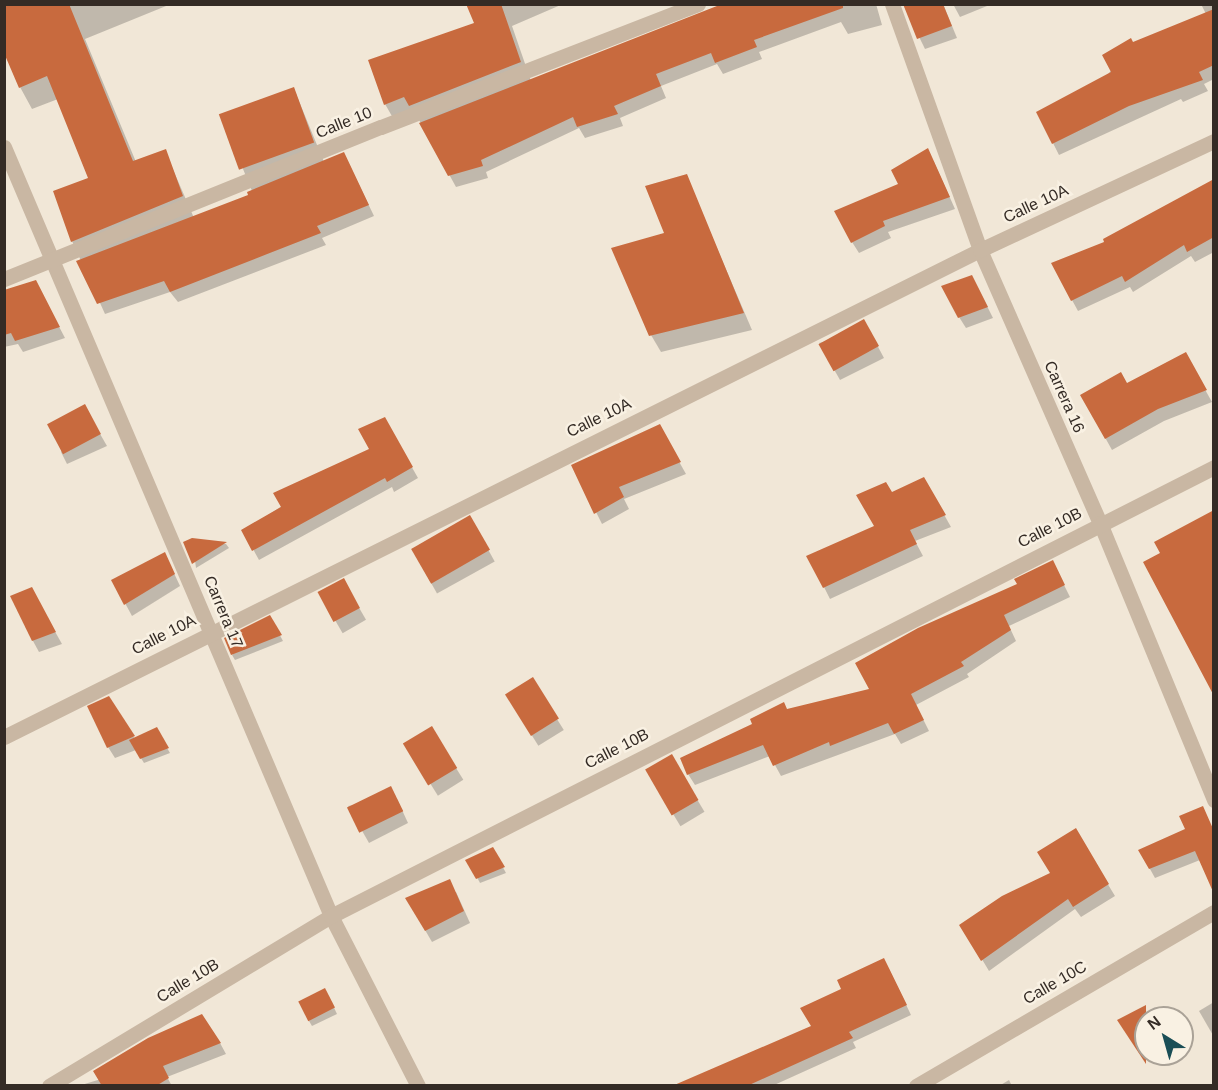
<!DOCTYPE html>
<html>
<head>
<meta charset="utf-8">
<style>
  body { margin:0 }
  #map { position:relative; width:1218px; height:1090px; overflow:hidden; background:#f1e7d7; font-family:Helvetica,sans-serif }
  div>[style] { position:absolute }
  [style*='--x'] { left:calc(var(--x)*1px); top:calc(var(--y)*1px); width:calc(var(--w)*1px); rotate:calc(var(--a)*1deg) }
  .shadow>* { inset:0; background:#0003; transform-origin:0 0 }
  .building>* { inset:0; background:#c86a3e; transform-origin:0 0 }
  .minor>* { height:15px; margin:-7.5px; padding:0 7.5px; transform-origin:7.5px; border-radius:7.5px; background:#c9b7a3 }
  span { translate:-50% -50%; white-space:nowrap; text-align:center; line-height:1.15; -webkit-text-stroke:5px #f9f1e3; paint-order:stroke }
  .street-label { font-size:16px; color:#342b25 }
  .frame { position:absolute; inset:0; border:6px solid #342b25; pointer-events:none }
  .north { position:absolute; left:1134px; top:1006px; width:60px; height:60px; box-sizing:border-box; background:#f9f1e3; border:2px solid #aaa297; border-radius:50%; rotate:323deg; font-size:16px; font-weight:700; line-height:24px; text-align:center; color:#342b25 }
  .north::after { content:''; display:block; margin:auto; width:21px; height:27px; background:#1a4e56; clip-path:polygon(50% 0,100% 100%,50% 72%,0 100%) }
</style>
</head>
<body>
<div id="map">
  <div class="shadow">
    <i style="clip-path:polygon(4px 4px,171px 4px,85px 39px,136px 162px,165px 151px,194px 218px,250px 196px,252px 191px,221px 115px,294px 89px,324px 162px,350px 166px,374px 216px,322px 238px,326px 245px,178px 302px,170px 292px,105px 314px,72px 241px,90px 179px,58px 99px,32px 109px,20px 87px)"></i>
    <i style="clip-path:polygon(468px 4px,563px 4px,512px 26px,531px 81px,728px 4px,876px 4px,882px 25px,848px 34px,841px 22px,759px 52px,762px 59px,723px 74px,717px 64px,661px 86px,666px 98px,620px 118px,623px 126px,585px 138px,579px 128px,486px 172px,488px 178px,456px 187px,418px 118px,397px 125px,385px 104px,476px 24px)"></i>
    <i style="clip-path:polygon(903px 4px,943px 4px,957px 38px,925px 49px)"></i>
    <i style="clip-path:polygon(953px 4px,992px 4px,960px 17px)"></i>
    <i style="clip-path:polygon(1201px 4px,1214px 4px,1214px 79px,1204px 84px,1208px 91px,1183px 102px,1181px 99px,1059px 155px,1053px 143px,1133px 43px,1206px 14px)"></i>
    <i style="clip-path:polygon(934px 162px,955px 209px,888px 232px,891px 238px,859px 253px,852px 242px,900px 184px)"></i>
    <i style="clip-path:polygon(686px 176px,752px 330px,661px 352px,651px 335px,666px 234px)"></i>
    <i style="clip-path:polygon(1214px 180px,1214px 252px,1195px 262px,1191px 256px,1133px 292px,1130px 287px,1078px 311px,1072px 300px,1106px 242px)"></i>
    <i style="clip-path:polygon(978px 288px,993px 318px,966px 328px,959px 317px)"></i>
    <i style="clip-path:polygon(4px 291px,42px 294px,65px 338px,23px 352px,18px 344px,4px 347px)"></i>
    <i style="clip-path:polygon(869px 330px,884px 358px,840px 380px,819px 343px)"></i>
    <i style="clip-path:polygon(1185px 354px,1212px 402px,1164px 421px,1112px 450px,1082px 396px,1127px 385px)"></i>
    <i style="clip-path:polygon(84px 406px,107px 446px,67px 464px,61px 452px)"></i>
    <i style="clip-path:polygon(384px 418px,418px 478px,394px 492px,392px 487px,259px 560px,243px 531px,371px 449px)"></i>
    <i style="clip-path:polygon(659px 426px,686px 474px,624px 499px,629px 509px,602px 524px,573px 466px)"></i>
    <i style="clip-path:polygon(924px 479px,951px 527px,915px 541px,923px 556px,830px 599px,824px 587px,876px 527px,892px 494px)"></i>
    <i style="left:470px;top:517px;width:51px;height:66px;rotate:61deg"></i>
    <i style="clip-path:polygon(192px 539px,226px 544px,229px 548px,196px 568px)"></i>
    <i style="clip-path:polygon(165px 554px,180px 586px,132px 616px,113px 581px)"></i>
    <i style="clip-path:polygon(1058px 573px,1070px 597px,1009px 626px,1016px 641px,967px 674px,969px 677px,916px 705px,929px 731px,901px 744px,895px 734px,781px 776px,770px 756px,695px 785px,688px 774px,786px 710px,871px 690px)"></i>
    <i style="left:343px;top:580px;width:46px;height:27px;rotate:60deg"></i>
    <i style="clip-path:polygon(31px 589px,62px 644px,39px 652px,33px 641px)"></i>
    <i style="clip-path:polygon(270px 617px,283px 641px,235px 660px,232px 655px)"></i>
    <i style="left:532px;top:679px;width:60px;height:30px;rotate:58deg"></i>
    <i style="clip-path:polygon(108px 698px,135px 739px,156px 729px,170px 753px,144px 763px,136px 750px,115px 758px,108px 747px)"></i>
    <i style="left:431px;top:728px;width:61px;height:30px;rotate:58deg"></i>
    <i style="left:671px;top:756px;width:65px;height:28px;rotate:59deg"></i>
    <i style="clip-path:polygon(397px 799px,408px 823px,369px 843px,348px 806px)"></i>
    <i style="clip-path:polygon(1187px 829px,1200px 860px,1155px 878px,1140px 851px)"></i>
    <i style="clip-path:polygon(1075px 830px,1115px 896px,1081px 917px,1075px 909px,989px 971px,968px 936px,1052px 874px)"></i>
    <i style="clip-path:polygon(493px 849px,506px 873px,480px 883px,468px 860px)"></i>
    <i style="clip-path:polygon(456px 892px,470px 923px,432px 942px,407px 899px)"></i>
    <i style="clip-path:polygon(889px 969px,911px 1015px,853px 1042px,856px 1048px,772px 1086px,712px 1086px,813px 1027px)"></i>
    <i style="clip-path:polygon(328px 995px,337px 1014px,312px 1026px,309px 1021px)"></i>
    <i style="clip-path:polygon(1214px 1002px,1214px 1037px,1199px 1011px)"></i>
    <i style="clip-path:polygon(1143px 1008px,1150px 1018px,1146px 1018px,1146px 1054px,1153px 1054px,1144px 1059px)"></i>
    <i style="clip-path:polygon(220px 1043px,226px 1054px,167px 1077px,172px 1086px,78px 1086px)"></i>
    <i style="clip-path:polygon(1009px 1080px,1012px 1086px,999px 1086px)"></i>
  </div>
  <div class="building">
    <i style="clip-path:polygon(4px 4px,69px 4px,133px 161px,166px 149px,183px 196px,71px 242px,53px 191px,88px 178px,47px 76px,19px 88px,4px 53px)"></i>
    <i style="clip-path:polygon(466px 4px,501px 4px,521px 62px,409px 106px,404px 97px,384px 105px,368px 60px,474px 23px)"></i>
    <i style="clip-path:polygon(722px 4px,843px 4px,843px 8px,754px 40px,757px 47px,715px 63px,711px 53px,656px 74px,661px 86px,614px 106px,618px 114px,577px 127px,573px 117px,481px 160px,483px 166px,448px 176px,419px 123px)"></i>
    <i style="clip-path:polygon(903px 4px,943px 4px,952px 26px,917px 39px)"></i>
    <i style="clip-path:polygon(1214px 9px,1214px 65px,1199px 72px,1203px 80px,1129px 106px,1052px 144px,1036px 112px,1111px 72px,1102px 55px,1131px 38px,1133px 42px)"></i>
    <i style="left:294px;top:87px;width:59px;height:80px;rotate:70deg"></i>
    <i style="clip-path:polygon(928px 148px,950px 197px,883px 221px,885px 226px,851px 243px,834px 211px,898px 184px,891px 170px)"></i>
    <i style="clip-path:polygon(344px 152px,369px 205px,317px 226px,321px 233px,170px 292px,164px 281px,97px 304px,76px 261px,248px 195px,247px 192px)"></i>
    <i style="clip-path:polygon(687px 174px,744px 313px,649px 336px,611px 248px,664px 233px,645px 186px)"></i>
    <i style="clip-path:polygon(1214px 179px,1214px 237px,1187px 252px,1184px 245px,1125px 282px,1122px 276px,1071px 301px,1051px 263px,1104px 242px,1103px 239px)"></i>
    <i style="clip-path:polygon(972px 275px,988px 307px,958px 318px,941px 286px)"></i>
    <i style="clip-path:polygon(36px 280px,60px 327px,15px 341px,11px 333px,4px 335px,4px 290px)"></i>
    <i style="left:864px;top:319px;width:31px;height:52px;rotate:61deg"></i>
    <i style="clip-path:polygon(1186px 352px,1207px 390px,1158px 409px,1105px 439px,1080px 395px,1121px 372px,1127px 383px)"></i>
    <i style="left:85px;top:404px;width:34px;height:43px;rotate:62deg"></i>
    <i style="clip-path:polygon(385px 417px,413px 467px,387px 482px,385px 478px,252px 551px,241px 530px,281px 507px,273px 493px,369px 449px,358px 429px)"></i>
    <i style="clip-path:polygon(660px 424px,681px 462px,619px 487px,624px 497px,594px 514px,571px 465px)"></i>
    <i style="clip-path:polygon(924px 477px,946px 515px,910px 530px,917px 544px,823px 588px,806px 556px,874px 526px,856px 495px,886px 482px,892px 492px)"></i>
    <i style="clip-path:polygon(1214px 510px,1214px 696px,1143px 562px,1160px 553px,1154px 542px)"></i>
    <i style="left:470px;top:515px;width:40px;height:68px;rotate:60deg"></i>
    <i style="clip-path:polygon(192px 538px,227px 542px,192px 564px,183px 542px)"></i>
    <i style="clip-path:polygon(165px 552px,175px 574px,124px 605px,111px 580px)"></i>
    <i style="clip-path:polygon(1053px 560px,1065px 585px,1004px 615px,1011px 630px,961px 662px,964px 666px,911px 694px,924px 720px,894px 734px,888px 723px,830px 746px,829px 742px,773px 766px,763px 745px,687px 775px,680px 758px,752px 724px,750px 719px,784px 702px,787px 709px,869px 689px,855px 663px,918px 628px,1017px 584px,1014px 579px)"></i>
    <i style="left:344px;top:578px;width:34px;height:30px;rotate:62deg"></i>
    <i style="clip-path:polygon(32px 587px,56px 632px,32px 641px,10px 596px)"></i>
    <i style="clip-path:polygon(270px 615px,282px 635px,231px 655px,224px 638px)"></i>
    <i style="left:533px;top:677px;width:49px;height:33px;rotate:58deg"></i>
    <i style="clip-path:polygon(109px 696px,135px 736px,107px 748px,87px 706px)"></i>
    <i style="left:432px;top:726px;width:49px;height:34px;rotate:59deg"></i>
    <i style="clip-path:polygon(157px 727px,169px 748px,140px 759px,129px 740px)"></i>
    <i style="left:672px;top:754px;width:53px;height:31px;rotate:60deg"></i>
    <i style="left:391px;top:786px;width:28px;height:49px;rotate:64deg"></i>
    <i style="clip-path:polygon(1203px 806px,1214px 831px,1214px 894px,1195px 851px,1149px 869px,1138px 850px,1185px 829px,1179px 816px)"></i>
    <i style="clip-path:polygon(1076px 828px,1109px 884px,1073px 907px,1068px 899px,981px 961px,959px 925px,1002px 896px,1050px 873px,1037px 852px)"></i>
    <i style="clip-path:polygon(493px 847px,505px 867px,476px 879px,465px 860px)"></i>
    <i style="clip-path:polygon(450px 879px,464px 911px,425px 931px,405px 898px)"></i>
    <i style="clip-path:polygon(884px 958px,907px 1005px,849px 1032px,853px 1038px,747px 1086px,672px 1086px,811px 1026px,800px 1008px,841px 989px,837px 980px)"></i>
    <i style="left:325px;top:988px;width:22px;height:30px;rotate:63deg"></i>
    <i style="clip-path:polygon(1146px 1005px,1146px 1064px,1117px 1020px)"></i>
    <i style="clip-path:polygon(202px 1014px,221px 1043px,163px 1066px,169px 1078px,156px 1086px,102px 1086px,93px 1071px,148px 1038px)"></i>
  </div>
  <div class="minor">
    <i style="--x:892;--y:4;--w:261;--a:70.3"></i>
    <i style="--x:980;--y:250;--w:298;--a:66.3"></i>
    <i style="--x:1100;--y:523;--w:300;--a:67.6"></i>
    <i style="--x:4;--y:147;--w:836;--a:66.96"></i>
    <i style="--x:331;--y:916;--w:191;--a:62.9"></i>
    <i style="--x:4;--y:279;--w:406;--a:-22"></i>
    <i style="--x:381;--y:127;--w:340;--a:-21.2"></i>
    <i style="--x:4;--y:737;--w:1091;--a:-26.52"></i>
    <i style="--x:980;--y:250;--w:258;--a:-25"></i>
    <i style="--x:49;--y:1086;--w:329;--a:-31.1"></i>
    <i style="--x:331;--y:916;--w:991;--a:-26.95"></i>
    <i style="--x:916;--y:1086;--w:345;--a:-30.3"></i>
  </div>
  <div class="street-label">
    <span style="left:344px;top:123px;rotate:-22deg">Calle 10</span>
    <span style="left:1036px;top:204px;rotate:-25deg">Calle 10A</span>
    <span style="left:1064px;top:397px;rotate:66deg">Carrera 16</span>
    <span style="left:599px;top:418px;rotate:-26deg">Calle 10A</span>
    <span style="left:1050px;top:528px;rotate:-27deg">Calle 10B</span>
    <span style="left:223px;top:612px;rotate:67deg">Carrera 17</span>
    <span style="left:164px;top:635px;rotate:-27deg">Calle 10A</span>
    <span style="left:617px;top:749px;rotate:-27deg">Calle 10B</span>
    <span style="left:188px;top:981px;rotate:-31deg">Calle 10B</span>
    <span style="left:1055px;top:983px;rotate:-30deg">Calle 10C</span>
  </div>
  <div class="frame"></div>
  <div class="north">N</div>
</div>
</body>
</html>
